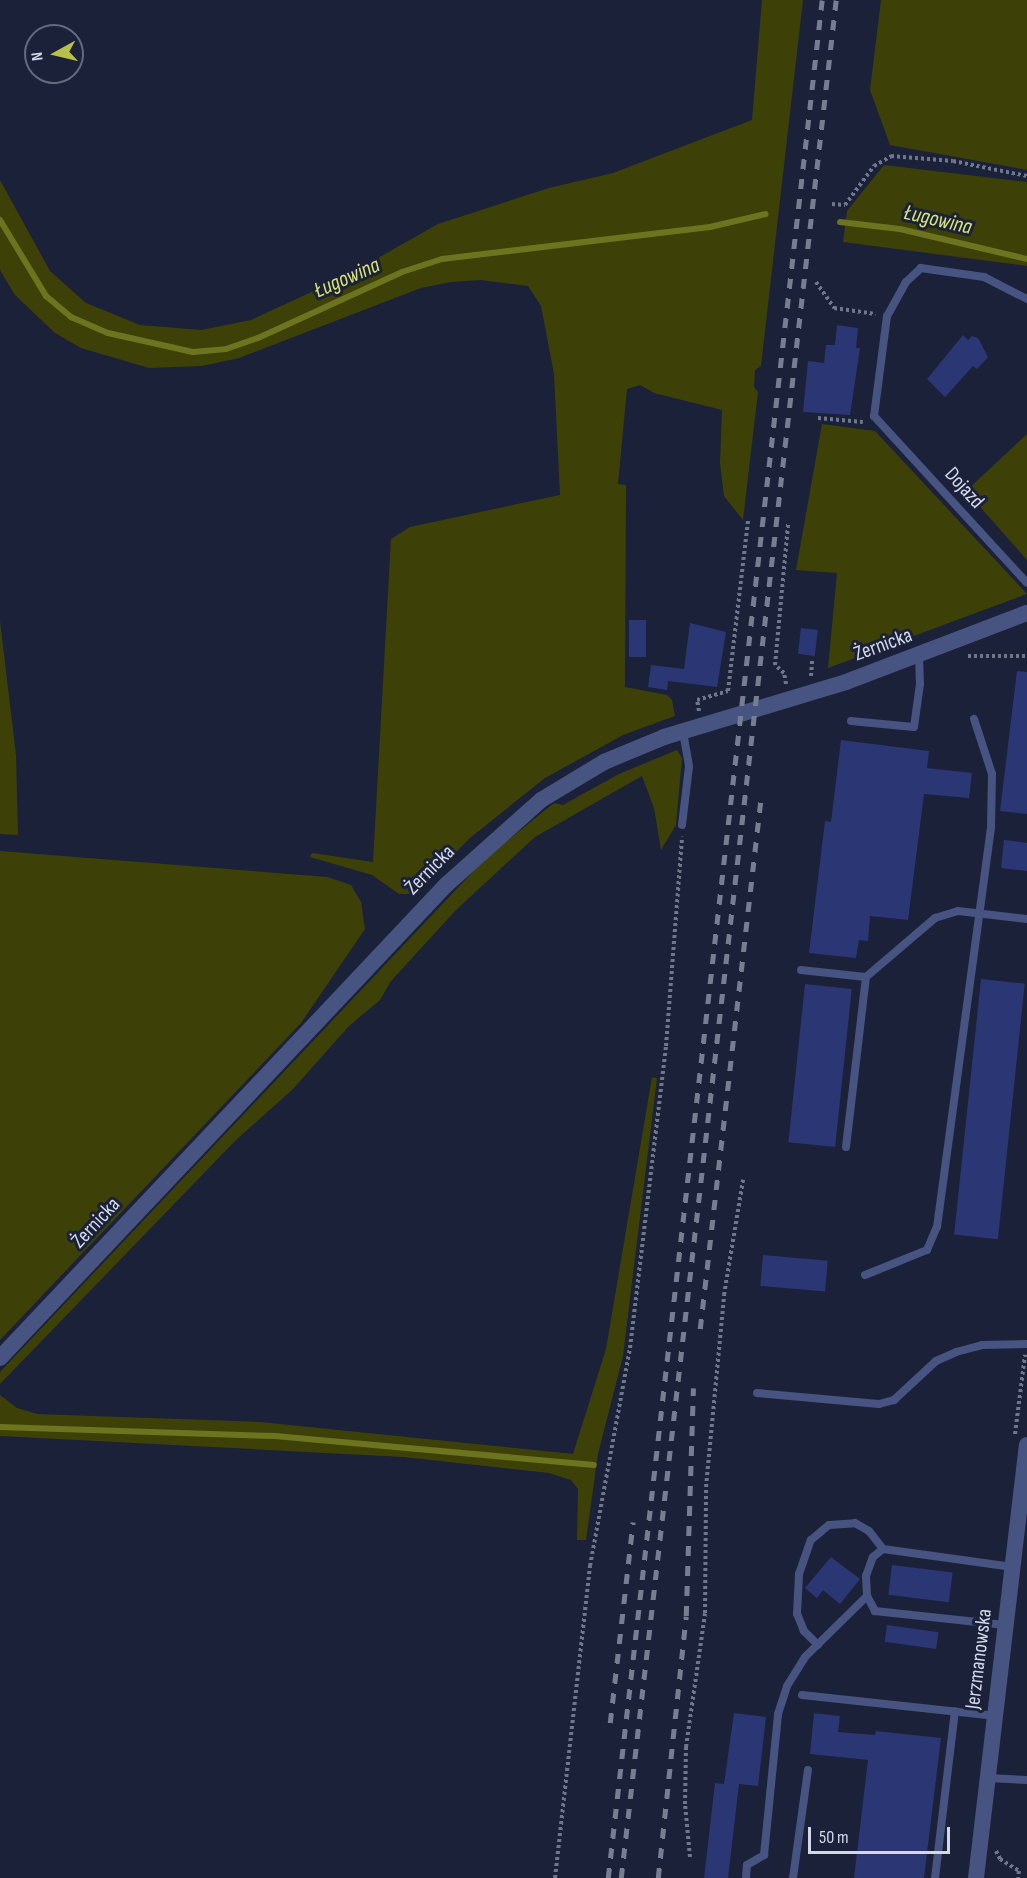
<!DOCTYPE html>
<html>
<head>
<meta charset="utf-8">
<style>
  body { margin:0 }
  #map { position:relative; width:1027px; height:1878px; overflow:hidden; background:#1b2139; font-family:"Sofia Sans Condensed",sans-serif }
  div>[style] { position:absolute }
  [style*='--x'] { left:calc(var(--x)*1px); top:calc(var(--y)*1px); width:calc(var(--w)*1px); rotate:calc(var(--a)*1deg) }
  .green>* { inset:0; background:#3d4107 }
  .stream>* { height:6px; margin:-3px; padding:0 3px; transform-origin:3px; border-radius:3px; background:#6d741f }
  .building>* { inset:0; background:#2a3774; transform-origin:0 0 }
  .path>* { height:4px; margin-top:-2px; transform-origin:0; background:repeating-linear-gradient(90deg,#71778b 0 3px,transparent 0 6px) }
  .service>* { height:8px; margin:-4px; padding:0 4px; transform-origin:4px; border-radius:4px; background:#475380 }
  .tertiary>* { height:16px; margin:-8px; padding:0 8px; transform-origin:8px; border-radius:8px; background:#475380 }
  .rail>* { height:4.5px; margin-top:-2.25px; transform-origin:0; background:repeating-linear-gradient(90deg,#787e92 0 10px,transparent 0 20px) }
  span { translate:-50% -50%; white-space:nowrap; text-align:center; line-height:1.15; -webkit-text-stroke:6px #1b2139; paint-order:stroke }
  .street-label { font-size:21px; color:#d3d8e9 }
  .water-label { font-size:22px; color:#d9e475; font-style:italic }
  .north { position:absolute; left:24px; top:24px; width:60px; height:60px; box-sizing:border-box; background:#1b2139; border:2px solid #656a7f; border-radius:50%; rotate:262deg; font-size:16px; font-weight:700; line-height:24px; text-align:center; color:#d3d8e9 }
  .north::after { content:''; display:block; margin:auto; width:21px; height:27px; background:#b7c148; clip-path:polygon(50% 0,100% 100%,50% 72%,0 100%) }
  .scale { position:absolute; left:808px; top:1827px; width:142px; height:27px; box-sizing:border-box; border:3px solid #d3d8e9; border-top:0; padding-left:8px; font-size:18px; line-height:21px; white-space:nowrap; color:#d3d8e9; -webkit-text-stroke:4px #1b2139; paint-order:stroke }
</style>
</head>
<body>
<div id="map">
  <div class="green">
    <i style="clip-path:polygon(762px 0,803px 0,761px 366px,755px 370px,754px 387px,758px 392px,743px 520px,724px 496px,720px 463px,722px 410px,654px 393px,640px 385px,627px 389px,618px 484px,626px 485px,625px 687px,667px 695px,672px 700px,675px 716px,623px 735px,545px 778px,470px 838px,414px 894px,399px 894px,372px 875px,310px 857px,312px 853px,373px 862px,391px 539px,410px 527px,560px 495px,554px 374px,541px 306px,528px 286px,480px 280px,451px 282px,421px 288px,239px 358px,202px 366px,149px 368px,81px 348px,55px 333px,15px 295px,0 270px,0 180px,50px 271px,86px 303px,140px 325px,201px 330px,251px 320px,346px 276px,438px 224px,549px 188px,613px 173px,752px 120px)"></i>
    <i style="clip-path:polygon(881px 0,1027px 0,1027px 170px,890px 145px,870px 90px)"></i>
    <i style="clip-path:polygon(884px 165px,1027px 182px,1027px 266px,843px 242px,847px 211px)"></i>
    <i style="clip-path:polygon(822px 424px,875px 431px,1027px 594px,828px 668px,837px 573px,796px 570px)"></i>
    <i style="clip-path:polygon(1027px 434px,1027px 560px,966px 491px)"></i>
    <i style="clip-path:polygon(0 621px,16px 755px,18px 835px,0 834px)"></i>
    <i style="clip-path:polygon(677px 750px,682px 758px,676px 825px,661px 850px,654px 808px,642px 776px,535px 837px,456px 910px,391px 981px,380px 1000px,349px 1026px,293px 1089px,236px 1140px,0 1384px,0 1372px,37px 1333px,486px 858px,554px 803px,563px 805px,619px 774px)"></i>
    <i style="clip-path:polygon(0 851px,327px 877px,351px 885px,361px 902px,365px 929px,301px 1023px,0 1340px)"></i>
    <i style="clip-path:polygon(652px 1077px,657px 1078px,623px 1356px,598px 1454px,586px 1540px,577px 1540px,578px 1489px,571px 1480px,549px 1473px,403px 1457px,0 1436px,0 1395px,17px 1408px,37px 1414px,260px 1422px,573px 1454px,606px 1349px)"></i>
  </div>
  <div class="stream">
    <i style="--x:0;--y:220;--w:89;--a:58.8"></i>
    <i style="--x:46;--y:296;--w:33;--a:40"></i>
    <i style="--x:71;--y:317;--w:40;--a:23.4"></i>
    <i style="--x:108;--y:333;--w:87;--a:12.6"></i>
    <i style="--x:193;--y:352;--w:33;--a:-5"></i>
    <i style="--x:226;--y:349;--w:34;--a:-19"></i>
    <i style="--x:258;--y:338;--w:158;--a:-24.6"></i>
    <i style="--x:402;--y:272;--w:42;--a:-18"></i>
    <i style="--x:442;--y:259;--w:270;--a:-6.8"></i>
    <i style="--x:710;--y:227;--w:57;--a:-13.1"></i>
    <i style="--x:840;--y:222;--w:60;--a:6.7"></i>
    <i style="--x:900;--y:229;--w:130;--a:13.3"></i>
    <i style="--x:0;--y:1427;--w:275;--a:1.9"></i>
    <i style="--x:275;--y:1436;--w:320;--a:5.2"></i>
  </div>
  <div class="building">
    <i style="clip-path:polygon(837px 325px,858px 328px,856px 348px,860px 348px,850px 415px,803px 412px,808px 361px,824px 363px,826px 345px,835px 345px)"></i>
    <i style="clip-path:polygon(963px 335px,968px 340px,972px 336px,978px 338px,988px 357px,977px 369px,973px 366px,945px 397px,927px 379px)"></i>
    <i style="left:629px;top:620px;width:17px;height:37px"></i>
    <i style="clip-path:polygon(690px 623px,726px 632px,717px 687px,668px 681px,667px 690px,648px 687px,651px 665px,684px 669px)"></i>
    <i style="left:801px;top:628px;width:17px;height:26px;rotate:7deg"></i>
    <i style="clip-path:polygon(1017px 671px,1027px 672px,1027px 814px,1000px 811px)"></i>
    <i style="clip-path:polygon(841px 740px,929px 751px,927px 768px,972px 773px,969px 798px,924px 794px,908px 920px,870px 916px,868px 941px,859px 940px,856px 958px,809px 953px,825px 821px,831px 822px)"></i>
    <i style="clip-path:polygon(1004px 840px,1027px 843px,1027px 871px,1001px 868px)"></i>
    <i style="left:981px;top:979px;width:44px;height:257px;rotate:6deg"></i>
    <i style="left:805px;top:984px;width:47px;height:159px;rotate:6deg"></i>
    <i style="left:763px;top:1255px;width:65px;height:31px;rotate:5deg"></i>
    <i style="clip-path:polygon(831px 1557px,860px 1579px,840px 1604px,823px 1590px,817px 1598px,805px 1588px)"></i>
    <i style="left:892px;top:1565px;width:61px;height:30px;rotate:7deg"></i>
    <i style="left:887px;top:1625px;width:52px;height:17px;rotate:8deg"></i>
    <i style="clip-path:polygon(734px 1713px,766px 1717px,758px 1786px,739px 1784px,728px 1878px,704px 1878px,715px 1783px,724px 1784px)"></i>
    <i style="clip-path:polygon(814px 1713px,840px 1716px,838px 1732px,875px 1735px,876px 1731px,941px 1738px,924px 1878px,854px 1878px,868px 1760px,810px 1754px)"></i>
  </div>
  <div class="path">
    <i style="--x:832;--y:204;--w:13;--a:4"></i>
    <i style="--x:845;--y:205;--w:49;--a:-53.4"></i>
    <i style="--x:874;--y:166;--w:20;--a:-30"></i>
    <i style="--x:891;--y:156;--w:62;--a:4.6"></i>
    <i style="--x:953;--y:161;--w:76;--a:11.5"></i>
    <i style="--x:816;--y:282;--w:32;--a:55"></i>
    <i style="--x:834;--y:308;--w:42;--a:8.1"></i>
    <i style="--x:818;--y:418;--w:45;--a:5.1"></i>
    <i style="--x:968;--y:656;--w:59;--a:0"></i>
    <i style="--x:811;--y:676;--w:16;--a:-86"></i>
    <i style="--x:786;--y:684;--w:11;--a:-100"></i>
    <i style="--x:784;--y:673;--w:12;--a:-138"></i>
    <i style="--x:775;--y:665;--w:142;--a:-84.7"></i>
    <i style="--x:699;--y:711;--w:11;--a:-100"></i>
    <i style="--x:697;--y:700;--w:32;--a:-16"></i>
    <i style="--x:728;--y:691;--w:172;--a:-83.3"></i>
    <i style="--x:1015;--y:1434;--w:80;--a:-82.8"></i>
    <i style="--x:996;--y:1851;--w:9;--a:63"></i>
    <i style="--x:1000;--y:1859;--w:22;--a:32"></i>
    <i style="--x:1019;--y:1871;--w:7;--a:98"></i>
    <i style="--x:690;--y:1857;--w:53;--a:-95.4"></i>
    <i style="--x:685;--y:1804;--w:57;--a:-89"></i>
    <i style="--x:686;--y:1747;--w:135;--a:-81.9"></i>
    <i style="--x:705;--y:1613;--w:126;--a:-89.5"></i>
    <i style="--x:706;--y:1487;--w:193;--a:-84.6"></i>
    <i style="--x:724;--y:1295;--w:117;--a:-80.6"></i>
    <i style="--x:555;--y:1878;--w:314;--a:-83.6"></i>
    <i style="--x:590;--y:1566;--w:222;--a:-79.6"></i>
    <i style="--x:630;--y:1348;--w:304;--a:-83.2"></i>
    <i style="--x:666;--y:1046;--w:210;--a:-85.6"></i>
  </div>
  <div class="service">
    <i style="--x:1027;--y:299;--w:48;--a:-152.9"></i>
    <i style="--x:984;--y:277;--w:64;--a:-171.9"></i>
    <i style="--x:921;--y:268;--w:21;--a:137"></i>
    <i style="--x:906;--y:282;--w:39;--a:119"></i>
    <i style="--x:887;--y:316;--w:101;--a:97.4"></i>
    <i style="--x:874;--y:416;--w:226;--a:47.5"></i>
    <i style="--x:851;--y:721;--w:63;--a:5.4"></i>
    <i style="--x:914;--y:727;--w:43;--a:-82.1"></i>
    <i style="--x:920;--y:684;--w:28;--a:-92"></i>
    <i style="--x:682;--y:825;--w:59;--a:-83.2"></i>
    <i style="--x:689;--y:766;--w:36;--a:-100"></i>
    <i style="--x:801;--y:970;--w:65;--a:6.1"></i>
    <i style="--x:866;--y:977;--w:91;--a:-40.5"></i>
    <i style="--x:935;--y:918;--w:24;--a:-17"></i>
    <i style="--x:958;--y:911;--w:69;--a:6.6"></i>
    <i style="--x:846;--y:1147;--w:171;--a:-83.3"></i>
    <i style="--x:865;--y:1275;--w:67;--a:-22"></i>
    <i style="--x:927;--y:1250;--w:25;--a:-67"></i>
    <i style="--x:937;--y:1227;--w:404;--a:-82.3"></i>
    <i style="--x:991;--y:827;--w:53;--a:-88.9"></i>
    <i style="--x:992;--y:774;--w:58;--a:-108.1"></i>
    <i style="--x:757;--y:1393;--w:122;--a:5.2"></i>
    <i style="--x:879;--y:1404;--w:16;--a:-15"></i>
    <i style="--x:894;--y:1400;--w:57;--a:-42.9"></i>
    <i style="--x:936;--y:1361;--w:22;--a:-24"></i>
    <i style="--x:956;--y:1352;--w:27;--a:-15"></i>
    <i style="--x:982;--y:1345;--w:45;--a:-1.3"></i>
    <i style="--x:1005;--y:1625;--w:131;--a:-173.9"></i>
    <i style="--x:875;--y:1611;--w:17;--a:-118"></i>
    <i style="--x:867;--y:1596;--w:20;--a:-93"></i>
    <i style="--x:866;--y:1576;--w:20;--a:-70"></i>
    <i style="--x:873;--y:1557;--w:13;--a:-39"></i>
    <i style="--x:883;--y:1549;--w:131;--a:7.9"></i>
    <i style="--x:818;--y:1645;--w:20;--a:-135"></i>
    <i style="--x:804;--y:1631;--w:18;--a:-112"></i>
    <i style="--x:797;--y:1614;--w:40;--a:-87.1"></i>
    <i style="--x:799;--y:1574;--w:36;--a:-71"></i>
    <i style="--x:811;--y:1540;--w:23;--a:-40"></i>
    <i style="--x:829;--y:1525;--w:26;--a:-4"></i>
    <i style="--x:855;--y:1523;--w:16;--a:30"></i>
    <i style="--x:869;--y:1531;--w:23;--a:52"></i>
    <i style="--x:802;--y:1695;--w:193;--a:6.2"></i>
    <i style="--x:988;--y:1778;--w:39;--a:3"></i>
    <i style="--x:746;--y:1878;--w:13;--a:-86"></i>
    <i style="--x:747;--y:1865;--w:20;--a:-30"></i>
    <i style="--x:764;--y:1855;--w:142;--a:-84.3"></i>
    <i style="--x:778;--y:1714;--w:29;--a:-72"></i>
    <i style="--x:787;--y:1686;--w:34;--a:-58"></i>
    <i style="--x:805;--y:1657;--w:87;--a:-44.5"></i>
    <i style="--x:793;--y:1878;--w:109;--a:-82.1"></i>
    <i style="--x:935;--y:1878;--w:168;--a:-83.2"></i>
  </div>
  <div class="tertiary">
    <i style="--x:0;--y:1358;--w:650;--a:-46.68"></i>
    <i style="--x:446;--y:885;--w:127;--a:-41.8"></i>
    <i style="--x:541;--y:800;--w:74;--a:-31.1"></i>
    <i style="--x:604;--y:762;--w:65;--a:-22.6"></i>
    <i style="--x:664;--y:737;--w:190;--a:-16.8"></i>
    <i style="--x:846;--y:682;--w:194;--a:-20.9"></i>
    <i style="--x:976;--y:1878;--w:436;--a:-83.3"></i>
  </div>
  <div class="rail">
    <i style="--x:700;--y:1329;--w:535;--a:-83.46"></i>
    <i style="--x:610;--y:1723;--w:202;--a:-83.5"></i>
    <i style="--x:608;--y:1878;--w:1890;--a:-83.5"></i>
    <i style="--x:621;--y:1878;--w:1890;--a:-83.47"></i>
    <i style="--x:658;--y:1878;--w:263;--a:-83.9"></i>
    <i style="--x:686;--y:1616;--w:228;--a:-88.2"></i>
  </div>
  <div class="street-label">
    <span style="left:964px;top:488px;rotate:48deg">Dojazd</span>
    <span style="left:883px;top:645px;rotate:-20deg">Żernicka</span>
    <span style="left:430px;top:870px;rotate:-45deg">Żernicka</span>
    <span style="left:96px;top:1223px;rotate:-47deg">Żernicka</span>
    <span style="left:979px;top:1659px;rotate:-83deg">Jerzmanowska</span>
  </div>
  <div class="water-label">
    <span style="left:938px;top:220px;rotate:13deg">Ługowina</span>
    <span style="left:347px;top:278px;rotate:-24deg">Ługowina</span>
  </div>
  <div class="north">N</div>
  <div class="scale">50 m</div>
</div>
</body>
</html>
